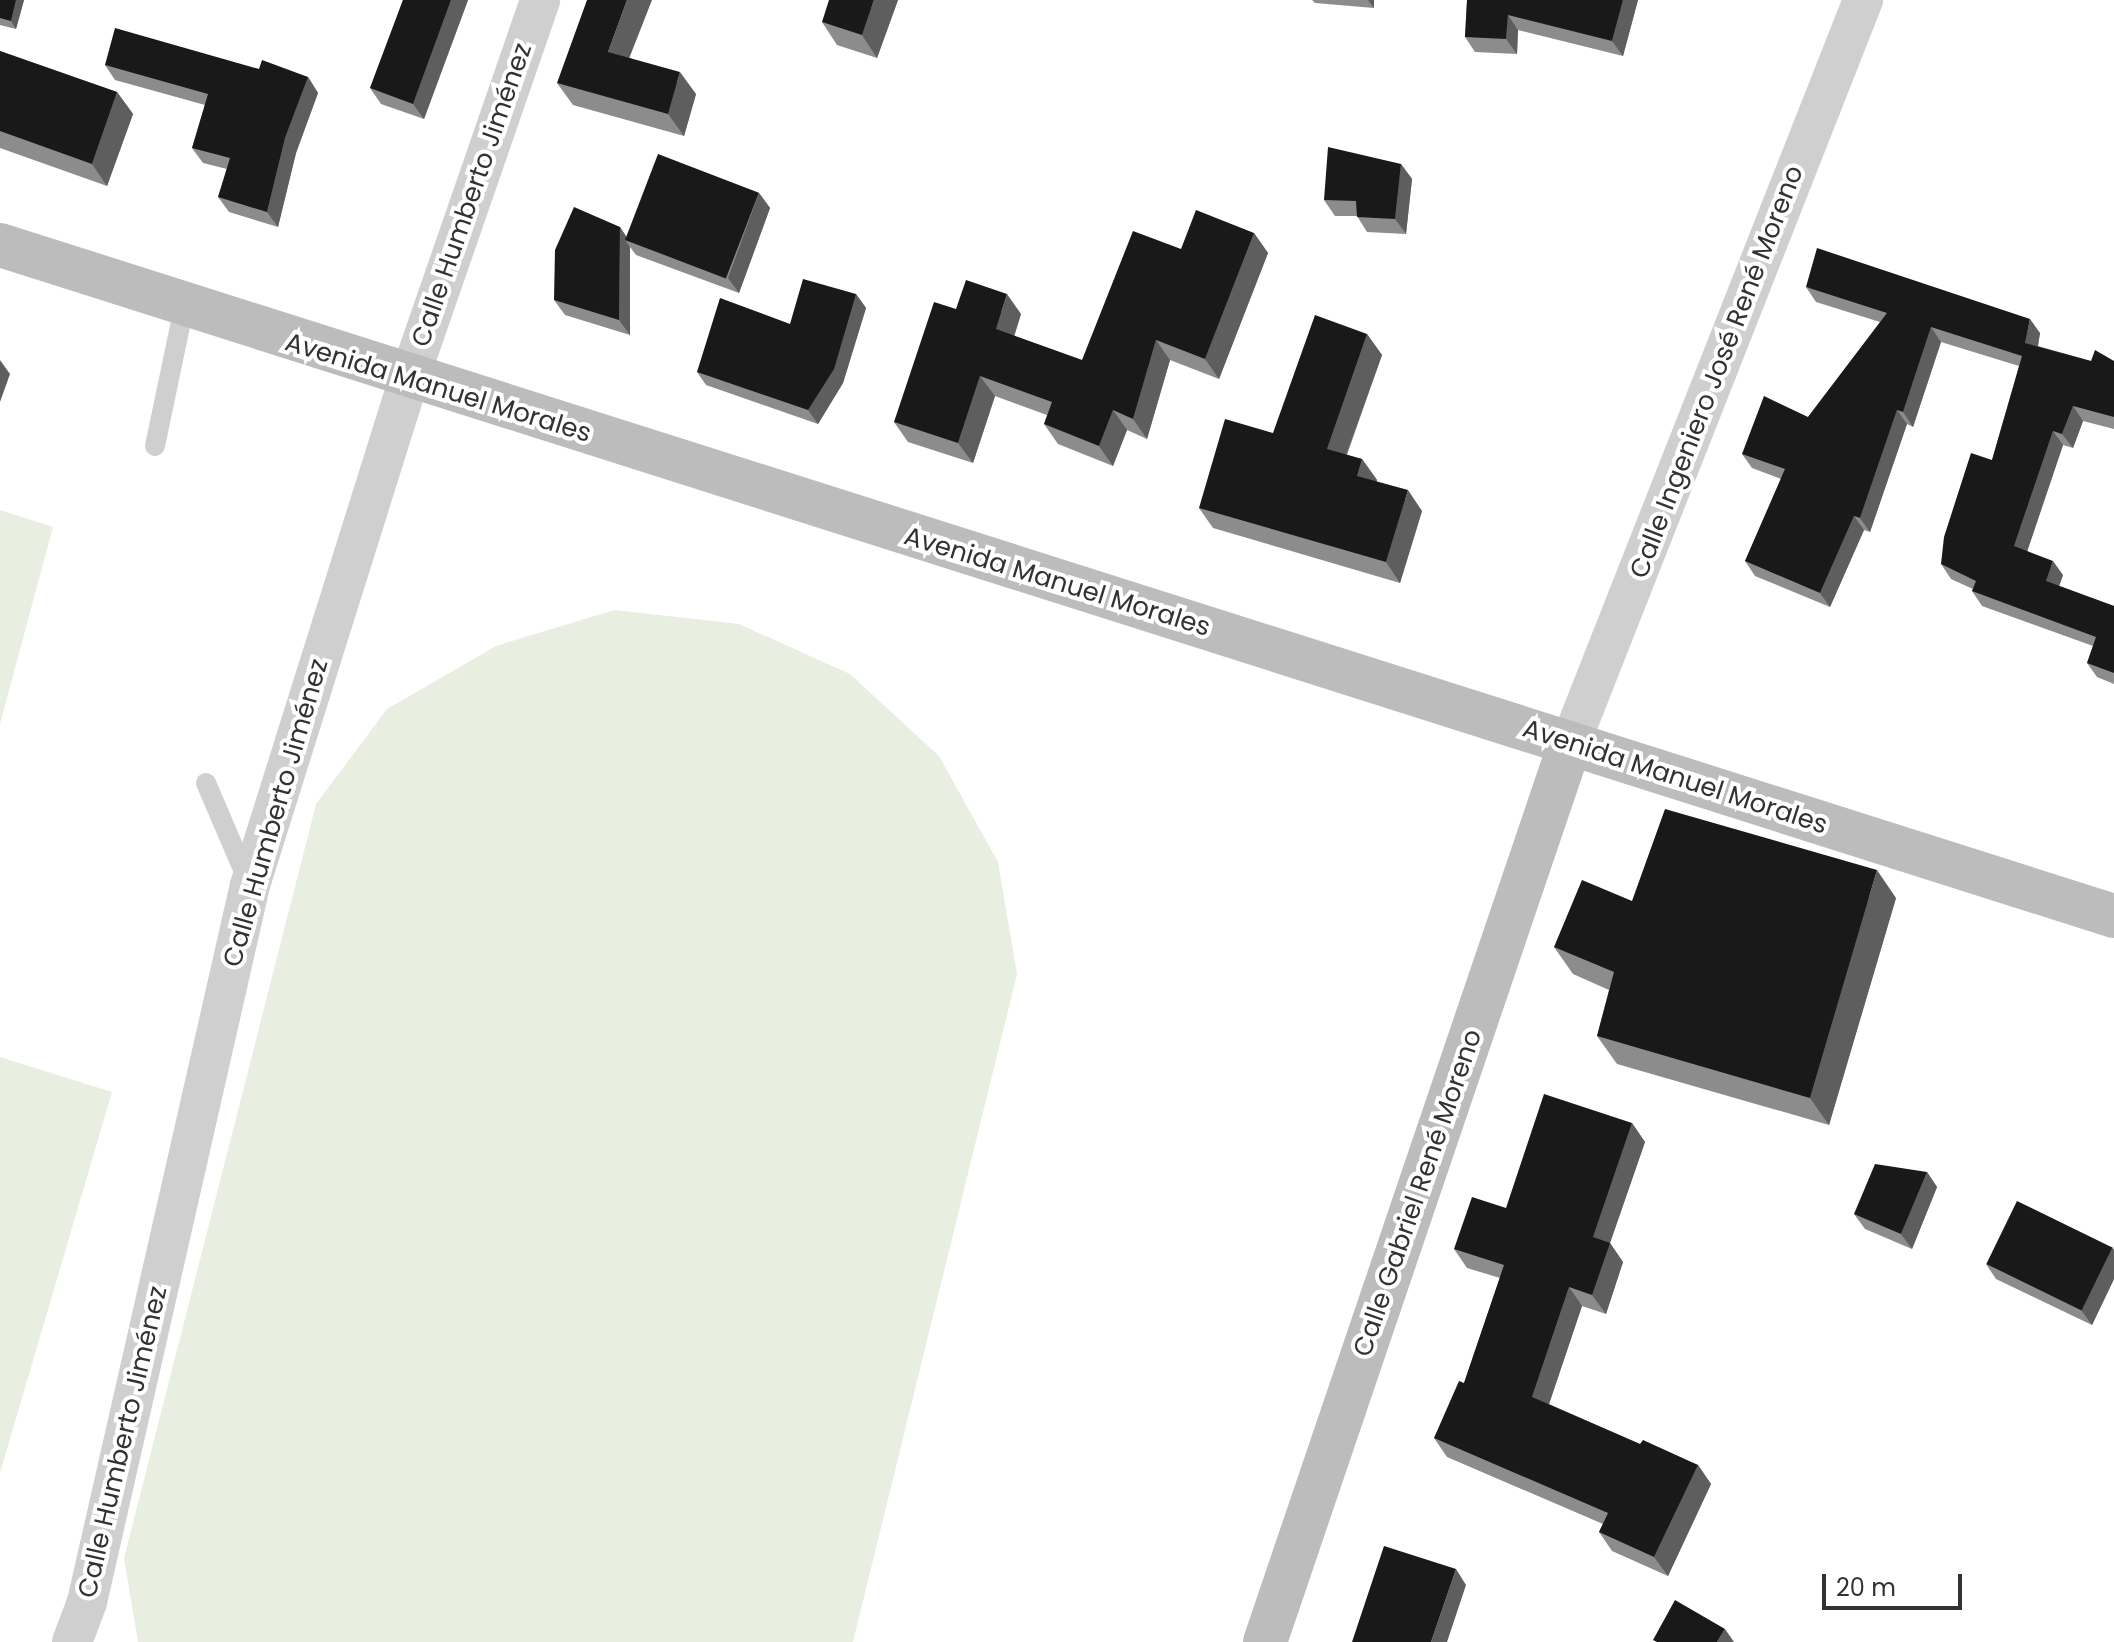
<!DOCTYPE html>
<html>
<head>
<meta charset="utf-8">
<style>
  body { margin:0 }
  #map { position:relative; width:2114px; height:1642px; overflow:hidden; background:#fff; font-family:Poppins,sans-serif }
  div>[style] { position:absolute }
  [style*='--x'] { left:calc(var(--x)*1px); top:calc(var(--y)*1px); width:calc(var(--w)*1px); rotate:calc(var(--a)*1deg) }
  .green>* { inset:0; background:#e9efe0 }
  .lane>* { height:20px; margin:-10px; padding:0 10px; transform-origin:10px; border-radius:10px; background:#cfcfcf }
  .street>* { height:40px; margin:-20px; padding:0 20px; transform-origin:20px; border-radius:20px; background:#cfcfcf }
  .secondary>* { height:44px; margin:-22px; padding:0 22px; transform-origin:22px; border-radius:22px; background:#bcbcbc }
  .wall>* { inset:0; background:#8c8c8c }
  .shaded-wall>* { inset:0; background:#5e5e5e }
  .building>* { inset:0; background:#191919; transform-origin:0 0 }
  span { translate:-50% -50%; white-space:nowrap; text-align:center; line-height:1.15; -webkit-text-stroke:8px #fff; paint-order:stroke }
  .street-label { font-size:26px; color:#323232 }
  .scale { position:absolute; left:1822px; top:1574px; width:140px; height:36px; box-sizing:border-box; border:4px solid #323232; border-top:0; padding-left:10px; font-size:24px; line-height:28px; white-space:nowrap; color:#323232; -webkit-text-stroke:6px #fff; paint-order:stroke }
</style>
</head>
<body>
<div id="map">
  <div class="green">
    <i style="clip-path:polygon(0 510px,53px 527px,0 724px)"></i>
    <i style="clip-path:polygon(614px 610px,739px 624px,850px 674px,939px 756px,998px 862px,1017px 974px,853px 1642px,138px 1642px,124px 1558px,316px 804px,387px 709px,496px 646px)"></i>
    <i style="clip-path:polygon(0 1057px,112px 1092px,0 1473px)"></i>
  </div>
  <div class="lane">
    <i style="--x:155;--y:446;--w:142;--a:-78.2"></i>
    <i style="--x:206;--y:783;--w:107;--a:66.8"></i>
  </div>
  <div class="street">
    <i style="--x:1570;--y:744;--w:800;--a:-68.5"></i>
    <i style="--x:72;--y:1642;--w:43;--a:-69.4"></i>
    <i style="--x:87;--y:1602;--w:735;--a:-77.19"></i>
    <i style="--x:250;--y:885;--w:530;--a:-72.56"></i>
    <i style="--x:409;--y:379;--w:401;--a:-70.9"></i>
  </div>
  <div class="secondary">
    <i style="--x:0;--y:245;--w:2218;--a:17.61"></i>
    <i style="--x:1265;--y:1642;--w:948;--a:-71.24"></i>
  </div>
  <div class="wall">
    <i style="clip-path:polygon(0 0,24px 0,16px 29px,0 25px)"></i>
    <i style="clip-path:polygon(403px 0,468px 0,424px 119px,381px 104px,370px 88px)"></i>
    <i style="clip-path:polygon(898px 0,877px 58px,837px 45px,822px 22px)"></i>
    <i style="clip-path:polygon(1312px 0,1374px 0,1374px 8px,1315px 3px)"></i>
    <i style="clip-path:polygon(1467px 0,1638px 0,1623px 56px,1518px 30px,1517px 54px,1475px 52px,1465px 37px)"></i>
    <i style="clip-path:polygon(0 51px,117px 92px,133px 114px,107px 186px,0 148px)"></i>
    <i style="clip-path:polygon(630px 58px,696px 94px,684px 136px,573px 105px,557px 83px)"></i>
    <i style="clip-path:polygon(105px 65px,259px 69px,308px 77px,318px 93px,296px 153px,278px 227px,229px 212px,218px 197px,227px 169px,203px 163px,192px 148px,205px 105px,115px 80px)"></i>
    <i style="clip-path:polygon(1401px 164px,1412px 179px,1406px 234px,1367px 232px,1357px 216px,1335px 216px,1324px 200px)"></i>
    <i style="clip-path:polygon(759px 193px,770px 208px,739px 293px,636px 255px,630px 247px,630px 335px,565px 315px,554px 300px,620px 227px,626px 237px)"></i>
    <i style="clip-path:polygon(1254px 233px,1268px 253px,1219px 379px,1170px 360px,1147px 439px,1127px 430px,1113px 466px,1058px 444px,1044px 424px,1047px 415px,995px 396px,973px 463px,908px 442px,894px 422px,956px 309px,1021px 314px,1014px 336px,1082px 360px,1181px 249px)"></i>
    <i style="clip-path:polygon(1806px 287px,2040px 333px,2038px 346px,2091px 361px,2114px 361px,2114px 429px,2083px 421px,2073px 448px,2063px 445px,2027px 551px,2063px 575px,2059px 586px,2114px 606px,2114px 684px,2097px 677px,2087px 663px,2093px 646px,1982px 606px,1972px 591px,1973px 589px,1951px 579px,1941px 564px,1992px 460px,2019px 366px,1941px 342px,1913px 427px,1907px 424px,1870px 532px,1864px 530px,1830px 607px,1755px 576px,1745px 561px,1781px 479px,1752px 468px,1742px 454px,1808px 417px,1880px 322px,1816px 302px)"></i>
    <i style="clip-path:polygon(856px 294px,866px 308px,843px 383px,818px 424px,706px 385px,697px 372px,790px 324px)"></i>
    <i style="clip-path:polygon(1367px 334px,1382px 355px,1347px 455px,1362px 459px,1377px 480px,1376px 481px,1422px 511px,1400px 583px,1213px 528px,1199px 508px,1273px 433px)"></i>
    <i style="clip-path:polygon(1896px 898px,1829px 1125px,1617px 1064px,1597px 1036px,1609px 990px,1573px 974px,1554px 947px,1632px 901px)"></i>
    <i style="clip-path:polygon(1632px 1123px,1645px 1142px,1610px 1243px,1623px 1262px,1606px 1314px,1582px 1306px,1549px 1404px,1640px 1444px,1698px 1465px,1711px 1484px,1668px 1576px,1612px 1551px,1599px 1532px,1603px 1524px,1447px 1457px,1434px 1438px,1464px 1383px,1500px 1278px,1467px 1268px,1454px 1249px,1506px 1208px)"></i>
    <i style="clip-path:polygon(1927px 1172px,1937px 1187px,1912px 1249px,1865px 1229px,1854px 1214px)"></i>
    <i style="clip-path:polygon(2112px 1247px,2114px 1250px,2114px 1279px,2092px 1325px,1996px 1279px,1986px 1264px)"></i>
  </div>
  <div class="shaded-wall">
    <i style="clip-path:polygon(16px 0,24px 0,16px 29px,11px 21px)"></i>
    <i style="clip-path:polygon(451px 0,468px 0,424px 119px,413px 104px)"></i>
    <i style="clip-path:polygon(627px 0,652px 0,623px 74px,608px 52px)"></i>
    <i style="clip-path:polygon(874px 0,898px 0,877px 58px,862px 35px)"></i>
    <i style="clip-path:polygon(1368px 0,1374px 0,1374px 8px)"></i>
    <i style="clip-path:polygon(1623px 0,1638px 0,1623px 56px,1612px 41px)"></i>
    <i style="clip-path:polygon(1508px 15px,1518px 30px,1517px 54px,1506px 39px)"></i>
    <i style="clip-path:polygon(680px 72px,696px 94px,684px 136px,668px 114px)"></i>
    <i style="clip-path:polygon(308px 77px,318px 93px,296px 153px,278px 227px,267px 212px,285px 138px)"></i>
    <i style="clip-path:polygon(117px 92px,133px 114px,107px 186px,92px 164px)"></i>
    <i style="clip-path:polygon(1401px 164px,1412px 179px,1406px 234px,1395px 219px)"></i>
    <i style="clip-path:polygon(759px 193px,770px 208px,739px 293px,728px 278px)"></i>
    <i style="clip-path:polygon(620px 227px,630px 242px,625px 240px,630px 247px,630px 335px,619px 320px)"></i>
    <i style="clip-path:polygon(1254px 233px,1268px 253px,1219px 379px,1205px 359px)"></i>
    <i style="clip-path:polygon(856px 294px,866px 308px,843px 383px,818px 424px,808px 410px)"></i>
    <i style="clip-path:polygon(1007px 294px,1021px 314px,1010px 350px,996px 329px)"></i>
    <i style="clip-path:polygon(2030px 319px,2040px 333px,2036px 357px,2025px 343px)"></i>
    <i style="clip-path:polygon(1931px 327px,1941px 342px,1913px 427px,1903px 412px)"></i>
    <i style="clip-path:polygon(1367px 334px,1382px 355px,1341px 469px,1327px 449px)"></i>
    <i style="clip-path:polygon(1156px 340px,1170px 360px,1147px 439px,1133px 419px)"></i>
    <i style="clip-path:polygon(0 360px,10px 374px,0 402px)"></i>
    <i style="clip-path:polygon(980px 376px,995px 396px,973px 463px,958px 443px)"></i>
    <i style="clip-path:polygon(2073px 406px,2083px 421px,2073px 448px,2062px 434px)"></i>
    <i style="clip-path:polygon(1113px 410px,1127px 430px,1113px 466px,1099px 446px)"></i>
    <i style="clip-path:polygon(1897px 410px,1907px 424px,1870px 532px,1860px 518px)"></i>
    <i style="clip-path:polygon(2053px 431px,2063px 445px,2024px 561px,2014px 546px)"></i>
    <i style="clip-path:polygon(1362px 459px,1377px 480px,1372px 496px,1357px 476px)"></i>
    <i style="clip-path:polygon(1408px 490px,1422px 511px,1400px 583px,1386px 562px)"></i>
    <i style="clip-path:polygon(1854px 516px,1864px 530px,1830px 607px,1820px 593px)"></i>
    <i style="clip-path:polygon(2053px 561px,2063px 575px,2056px 595px,2046px 581px)"></i>
    <i style="clip-path:polygon(1877px 870px,1896px 898px,1829px 1125px,1810px 1098px)"></i>
    <i style="clip-path:polygon(1632px 1123px,1645px 1142px,1610px 1243px,1623px 1262px,1606px 1314px,1592px 1295px,1593px 1237px)"></i>
    <i style="clip-path:polygon(1927px 1172px,1937px 1187px,1912px 1249px,1901px 1234px)"></i>
    <i style="clip-path:polygon(2112px 1247px,2114px 1250px,2114px 1279px,2092px 1325px,2081px 1310px)"></i>
    <i style="clip-path:polygon(1569px 1287px,1582px 1306px,1545px 1416px,1532px 1397px)"></i>
    <i style="clip-path:polygon(1698px 1465px,1711px 1484px,1668px 1576px,1654px 1557px)"></i>
    <i style="clip-path:polygon(1456px 1569px,1466px 1585px,1447px 1642px,1431px 1642px)"></i>
    <i style="clip-path:polygon(1725px 1629px,1734px 1642px,1717px 1642px)"></i>
  </div>
  <div class="building">
    <i style="clip-path:polygon(0 0,16px 0,11px 21px,0 18px)"></i>
    <i style="clip-path:polygon(403px 0,451px 0,413px 104px,370px 88px)"></i>
    <i style="clip-path:polygon(587px 0,627px 0,608px 52px,680px 72px,668px 114px,557px 83px)"></i>
    <i style="clip-path:polygon(829px 0,874px 0,862px 35px,822px 22px)"></i>
    <i style="clip-path:polygon(1467px 0,1623px 0,1612px 41px,1508px 15px,1506px 39px,1465px 37px)"></i>
    <i style="clip-path:polygon(115px 28px,259px 69px,262px 60px,308px 77px,285px 138px,267px 212px,218px 197px,230px 158px,192px 148px,208px 94px,105px 65px)"></i>
    <i style="clip-path:polygon(0 51px,117px 92px,92px 164px,0 131px)"></i>
    <i style="clip-path:polygon(1328px 147px,1401px 164px,1395px 219px,1357px 217px,1356px 201px,1324px 200px)"></i>
    <i style="left:658px;top:154px;width:108px;height:92px;rotate:21deg"></i>
    <i style="clip-path:polygon(574px 207px,620px 227px,619px 320px,554px 300px,555px 250px)"></i>
    <i style="clip-path:polygon(1196px 210px,1254px 233px,1205px 359px,1156px 340px,1133px 419px,1113px 410px,1099px 446px,1044px 424px,1052px 402px,980px 376px,958px 443px,894px 422px,934px 302px,956px 309px,966px 280px,1007px 294px,996px 329px,1082px 360px,1133px 231px,1181px 249px)"></i>
    <i style="clip-path:polygon(1817px 248px,2030px 319px,2025px 343px,2091px 361px,2095px 350px,2114px 361px,2114px 417px,2073px 406px,2062px 434px,2053px 431px,2014px 546px,2053px 561px,2046px 581px,2114px 606px,2114px 673px,2087px 663px,2096px 637px,1972px 591px,1976px 581px,1941px 564px,1944px 537px,1971px 453px,1992px 460px,2022px 356px,1931px 327px,1903px 412px,1897px 410px,1860px 518px,1854px 516px,1820px 593px,1745px 561px,1785px 469px,1742px 454px,1764px 396px,1808px 417px,1887px 313px,1806px 287px)"></i>
    <i style="clip-path:polygon(803px 279px,856px 294px,834px 369px,808px 410px,697px 372px,720px 298px,790px 324px)"></i>
    <i style="clip-path:polygon(1315px 315px,1367px 334px,1327px 449px,1362px 459px,1357px 476px,1408px 490px,1386px 562px,1199px 508px,1225px 419px,1273px 433px)"></i>
    <i style="clip-path:polygon(1665px 809px,1877px 870px,1810px 1098px,1597px 1036px,1614px 972px,1554px 947px,1582px 880px,1632px 901px)"></i>
    <i style="clip-path:polygon(1544px 1094px,1632px 1123px,1593px 1237px,1610px 1243px,1592px 1295px,1569px 1287px,1532px 1397px,1640px 1444px,1643px 1440px,1698px 1465px,1654px 1557px,1599px 1532px,1608px 1513px,1434px 1438px,1459px 1381px,1464px 1383px,1504px 1265px,1454px 1249px,1472px 1197px,1506px 1208px)"></i>
    <i style="clip-path:polygon(1875px 1164px,1927px 1172px,1901px 1234px,1854px 1214px)"></i>
    <i style="left:2017px;top:1201px;width:106px;height:70px;rotate:26deg"></i>
    <i style="clip-path:polygon(1384px 1546px,1456px 1569px,1431px 1642px,1352px 1642px)"></i>
    <i style="clip-path:polygon(1675px 1600px,1725px 1629px,1717px 1642px,1657px 1642px,1653px 1640px)"></i>
  </div>
  <div class="street-label">
    <span style="left:472px;top:195px;rotate:-71deg">Calle Humberto Jiménez</span>
    <span style="left:1717px;top:372px;rotate:-69deg">Calle Ingeniero José René Moreno</span>
    <span style="left:438px;top:388px;rotate:17deg">Avenida Manuel Morales</span>
    <span style="left:1057px;top:582px;rotate:17deg">Avenida Manuel Morales</span>
    <span style="left:1675px;top:777px;rotate:18deg">Avenida Manuel Morales</span>
    <span style="left:276px;top:813px;rotate:-74deg">Calle Humberto Jiménez</span>
    <span style="left:1418px;top:1193px;rotate:-71deg">Calle Gabriel René Moreno</span>
    <span style="left:123px;top:1442px;rotate:-77deg">Calle Humberto Jiménez</span>
  </div>
  <div class="scale">20 m</div>
</div>
</body>
</html>
